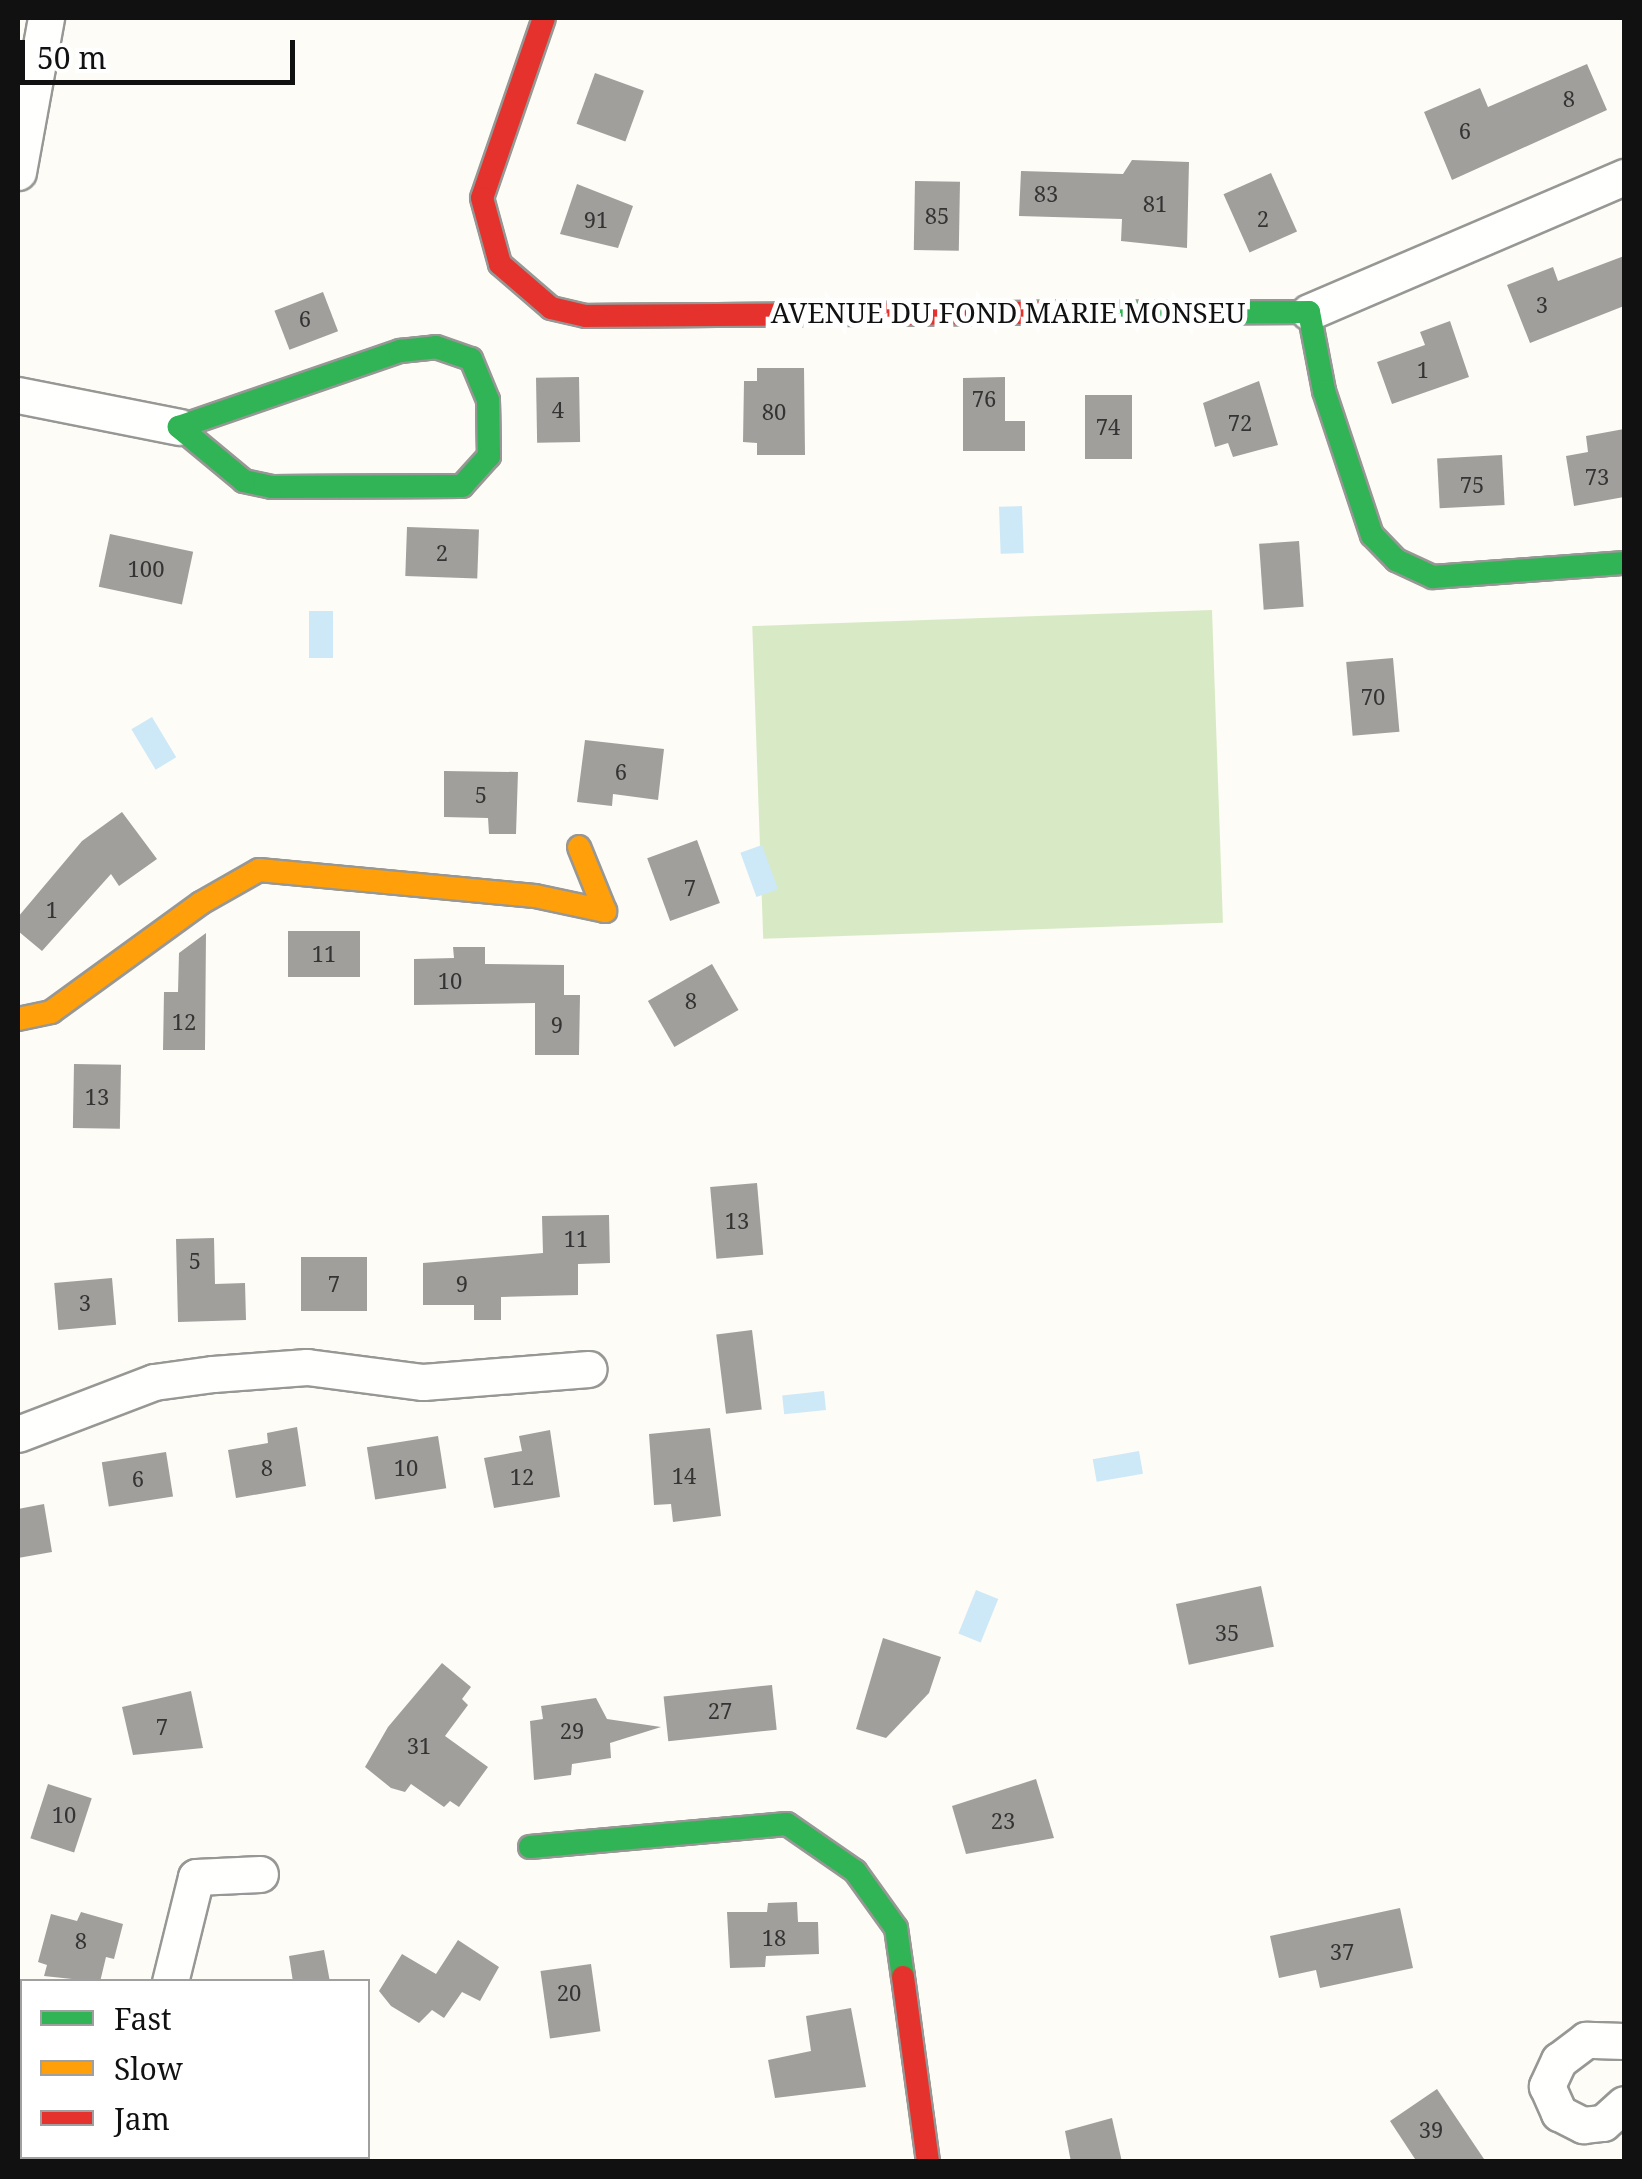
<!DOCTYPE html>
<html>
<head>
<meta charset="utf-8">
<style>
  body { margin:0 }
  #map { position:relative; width:1642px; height:2179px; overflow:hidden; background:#fdfcf7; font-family:"Noto Serif",serif }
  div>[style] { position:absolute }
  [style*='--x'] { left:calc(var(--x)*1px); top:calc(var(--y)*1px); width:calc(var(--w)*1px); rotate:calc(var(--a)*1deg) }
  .forest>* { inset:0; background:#d8eac5; transform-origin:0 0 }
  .water>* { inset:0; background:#cde8f7; transform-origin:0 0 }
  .building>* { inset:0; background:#a19f9c; transform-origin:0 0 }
  .roads { filter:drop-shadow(2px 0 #979795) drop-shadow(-2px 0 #979795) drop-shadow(0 2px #979795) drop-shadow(0 -2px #979795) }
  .street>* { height:35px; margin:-17.5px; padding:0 17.5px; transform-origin:17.5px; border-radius:17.5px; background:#fffffe }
  .fast>* { height:22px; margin:-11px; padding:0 11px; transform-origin:11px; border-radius:11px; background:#30b455 }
  .slow>* { height:22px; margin:-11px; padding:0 11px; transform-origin:11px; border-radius:11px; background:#ff9f0a }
  .jam>* { height:22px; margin:-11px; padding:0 11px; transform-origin:11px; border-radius:11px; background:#e5322d }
  span { translate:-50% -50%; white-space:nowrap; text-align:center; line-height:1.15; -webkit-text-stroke:10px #fff; paint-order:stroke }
  .number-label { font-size:22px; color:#353434 }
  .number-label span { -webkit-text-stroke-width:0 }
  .street-label { font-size:28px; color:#111 }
  .frame { position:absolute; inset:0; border:20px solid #111; pointer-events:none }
  .legend { position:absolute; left:20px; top:1979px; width:350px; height:180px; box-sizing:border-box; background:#fff; border:2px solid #a0a0a0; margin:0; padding:12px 18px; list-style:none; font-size:30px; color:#111 }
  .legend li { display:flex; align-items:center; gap:20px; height:50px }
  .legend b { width:50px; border:2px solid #a0a0a0 }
  .scale { position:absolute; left:20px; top:40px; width:275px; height:45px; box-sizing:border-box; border:5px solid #111; border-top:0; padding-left:12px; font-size:30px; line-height:35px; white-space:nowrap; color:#111; -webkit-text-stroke:8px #fff; paint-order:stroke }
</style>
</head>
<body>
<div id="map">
  <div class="forest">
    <i style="left:1212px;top:610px;width:313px;height:460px;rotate:88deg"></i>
  </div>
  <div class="water">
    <i style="left:1022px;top:506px;width:47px;height:23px;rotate:88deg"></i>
    <i style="left:309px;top:611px;width:24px;height:47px"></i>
    <i style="left:152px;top:717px;width:47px;height:24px;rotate:59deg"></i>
    <i style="left:762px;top:845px;width:47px;height:23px;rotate:70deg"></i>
    <i style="left:824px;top:1391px;width:19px;height:42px;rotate:84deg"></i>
    <i style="left:1139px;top:1451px;width:23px;height:47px;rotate:80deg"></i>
    <i style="left:976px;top:1590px;width:24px;height:47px;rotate:22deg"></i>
  </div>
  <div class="building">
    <i style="clip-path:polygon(1587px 64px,1607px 110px,1452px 180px,1424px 112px,1480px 88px,1488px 107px)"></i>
    <i style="left:595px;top:73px;width:52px;height:54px;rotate:20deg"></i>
    <i style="clip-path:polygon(1132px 160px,1189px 162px,1187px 248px,1121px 241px,1122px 219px,1019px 216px,1021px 171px,1123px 174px)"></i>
    <i style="left:1271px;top:173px;width:64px;height:52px;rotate:66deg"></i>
    <i style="left:915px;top:181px;width:45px;height:69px;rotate:1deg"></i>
    <i style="clip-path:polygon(577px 184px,633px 206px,618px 248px,560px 234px)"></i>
    <i style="clip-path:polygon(1624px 256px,1624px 306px,1530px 343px,1507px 285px,1553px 267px,1558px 281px)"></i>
    <i style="left:323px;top:292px;width:42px;height:52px;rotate:69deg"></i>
    <i style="clip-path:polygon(1450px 321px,1469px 377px,1392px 404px,1377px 362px,1425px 345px,1420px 332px)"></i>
    <i style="clip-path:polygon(757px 368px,804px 368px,805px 455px,757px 455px,757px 443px,743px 442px,744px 381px,757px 381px)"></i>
    <i style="left:579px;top:377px;width:65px;height:43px;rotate:89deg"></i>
    <i style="clip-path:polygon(1005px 377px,1005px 421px,1025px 421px,1025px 451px,963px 451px,963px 378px)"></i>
    <i style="clip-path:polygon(1259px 381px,1278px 445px,1233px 457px,1228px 443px,1215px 447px,1203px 403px)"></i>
    <i style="left:1085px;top:395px;width:47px;height:64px"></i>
    <i style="clip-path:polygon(1624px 429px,1624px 497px,1574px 506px,1566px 456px,1588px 452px,1586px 436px)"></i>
    <i style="left:1502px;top:455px;width:50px;height:65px;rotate:87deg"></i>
    <i style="left:407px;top:527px;width:72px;height:49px;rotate:2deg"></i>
    <i style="left:110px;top:534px;width:85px;height:54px;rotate:12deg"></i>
    <i style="left:1299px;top:541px;width:66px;height:40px;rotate:86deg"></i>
    <i style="left:1393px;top:658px;width:74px;height:47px;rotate:85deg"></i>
    <i style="clip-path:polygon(585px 740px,664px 749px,658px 800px,613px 794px,612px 806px,577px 802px)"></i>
    <i style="clip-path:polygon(444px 771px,518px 772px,516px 834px,489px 834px,488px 818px,444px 817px)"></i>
    <i style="clip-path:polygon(122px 812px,157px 859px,119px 886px,111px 874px,42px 951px,18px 931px,18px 917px,82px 841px)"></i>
    <i style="left:697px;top:840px;width:67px;height:53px;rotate:70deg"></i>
    <i style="left:288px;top:931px;width:72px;height:46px"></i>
    <i style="clip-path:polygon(206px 933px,205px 1050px,163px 1050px,164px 992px,178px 992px,179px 953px)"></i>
    <i style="clip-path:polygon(453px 947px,485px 947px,485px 964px,564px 965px,564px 995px,580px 995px,579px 1055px,535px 1055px,535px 1003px,414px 1005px,414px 959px,454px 958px)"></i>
    <i style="left:712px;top:964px;width:53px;height:74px;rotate:60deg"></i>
    <i style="left:74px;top:1064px;width:47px;height:64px;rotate:1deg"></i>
    <i style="left:757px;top:1183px;width:72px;height:47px;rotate:85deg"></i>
    <i style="clip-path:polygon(609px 1215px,610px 1263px,578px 1264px,578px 1295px,501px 1297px,501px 1320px,474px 1320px,474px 1305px,423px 1305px,423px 1263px,543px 1253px,542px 1216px)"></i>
    <i style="clip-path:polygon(214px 1238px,215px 1284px,245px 1283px,246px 1320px,178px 1322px,176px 1239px)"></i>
    <i style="left:367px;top:1257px;width:54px;height:66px;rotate:90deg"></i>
    <i style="left:112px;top:1278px;width:47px;height:58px;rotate:85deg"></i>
    <i style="left:752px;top:1330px;width:80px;height:36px;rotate:83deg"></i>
    <i style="clip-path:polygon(297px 1427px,306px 1486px,236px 1498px,228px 1450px,268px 1443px,267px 1433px)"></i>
    <i style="clip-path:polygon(710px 1428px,721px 1516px,673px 1522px,671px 1504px,654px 1505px,649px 1434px)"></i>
    <i style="clip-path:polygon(550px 1430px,560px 1497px,494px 1508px,484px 1458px,522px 1451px,519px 1436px)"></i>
    <i style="left:438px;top:1436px;width:53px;height:72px;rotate:81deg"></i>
    <i style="left:166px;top:1452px;width:45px;height:65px;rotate:81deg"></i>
    <i style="clip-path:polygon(44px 1504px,52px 1552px,18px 1558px,18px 1509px)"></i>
    <i style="left:1261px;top:1586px;width:62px;height:87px;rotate:78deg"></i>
    <i style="clip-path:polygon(883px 1638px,941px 1657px,929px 1693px,886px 1738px,856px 1729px)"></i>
    <i style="clip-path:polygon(442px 1663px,471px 1687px,462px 1699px,468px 1705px,445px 1736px,488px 1767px,459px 1807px,450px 1801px,444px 1807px,411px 1784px,405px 1792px,391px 1788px,365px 1767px,388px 1727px)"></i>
    <i style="left:772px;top:1685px;width:45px;height:109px;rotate:84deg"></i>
    <i style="clip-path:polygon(191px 1691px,203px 1748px,133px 1755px,122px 1707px)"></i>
    <i style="clip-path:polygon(596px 1698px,607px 1719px,661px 1727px,610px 1743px,611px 1758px,572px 1764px,571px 1775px,534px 1780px,530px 1721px,543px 1719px,541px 1706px)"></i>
    <i style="clip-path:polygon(1036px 1779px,1054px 1838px,966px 1854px,952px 1806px)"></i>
    <i style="left:48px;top:1784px;width:46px;height:57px;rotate:18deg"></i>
    <i style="clip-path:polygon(797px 1902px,798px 1922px,818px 1922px,819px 1954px,766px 1956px,765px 1967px,730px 1968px,727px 1912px,767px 1912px,768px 1903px)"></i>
    <i style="clip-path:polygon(1400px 1908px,1413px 1968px,1320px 1988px,1316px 1970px,1279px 1978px,1270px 1936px)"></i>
    <i style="clip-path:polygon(81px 1912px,123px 1924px,114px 1959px,106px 1957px,100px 1982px,44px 1976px,47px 1965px,38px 1962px,51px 1914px,77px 1921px)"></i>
    <i style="clip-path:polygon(458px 1940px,499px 1967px,480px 2001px,462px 1992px,444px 2018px,432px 2010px,419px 2023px,391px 2006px,379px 1991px,402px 1954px,436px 1974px)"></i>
    <i style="clip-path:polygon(324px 1950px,330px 1982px,293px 1982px,289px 1956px)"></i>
    <i style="left:591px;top:1964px;width:68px;height:51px;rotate:82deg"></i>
    <i style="clip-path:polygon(851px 2008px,866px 2087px,775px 2098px,768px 2060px,811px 2051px,806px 2016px)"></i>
    <i style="clip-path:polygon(1437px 2089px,1486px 2162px,1417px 2162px,1390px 2121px)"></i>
    <i style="clip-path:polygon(1112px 2118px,1122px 2162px,1071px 2162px,1065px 2131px)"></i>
  </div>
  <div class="roads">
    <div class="street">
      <i style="--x:18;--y:172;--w:157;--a:-79.7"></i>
      <i style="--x:1309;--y:312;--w:343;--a:-23.2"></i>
      <i style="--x:18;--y:395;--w:164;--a:11.2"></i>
      <i style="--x:18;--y:1434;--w:146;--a:-20.9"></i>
      <i style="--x:154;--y:1382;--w:60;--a:-7.7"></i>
      <i style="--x:213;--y:1374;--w:94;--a:-4.3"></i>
      <i style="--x:307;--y:1367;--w:117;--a:7.4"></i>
      <i style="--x:423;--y:1382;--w:166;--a:-4.5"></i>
      <i style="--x:170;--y:1982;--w:108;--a:-76.1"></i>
      <i style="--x:196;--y:1877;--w:64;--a:-2.7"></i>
      <i style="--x:1624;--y:2041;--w:38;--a:-178"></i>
      <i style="--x:1586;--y:2040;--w:34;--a:143"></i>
      <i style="--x:1559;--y:2060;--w:29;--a:115"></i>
      <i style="--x:1547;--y:2086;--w:30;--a:66"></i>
      <i style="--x:1559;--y:2113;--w:27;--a:27"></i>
      <i style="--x:1583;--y:2125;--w:20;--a:-6"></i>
      <i style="--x:1603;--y:2123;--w:28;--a:-42"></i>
      <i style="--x:124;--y:2162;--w:6;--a:-81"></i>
    </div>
    <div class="fast">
      <i style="--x:1061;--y:313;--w:248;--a:-0.2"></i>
      <i style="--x:1309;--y:312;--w:80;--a:79.2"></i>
      <i style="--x:1324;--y:391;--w:152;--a:71.6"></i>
      <i style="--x:1372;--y:535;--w:35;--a:46"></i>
      <i style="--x:1396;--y:560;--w:41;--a:24.7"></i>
      <i style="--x:1433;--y:577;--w:192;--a:-4.2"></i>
      <i style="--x:436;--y:347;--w:37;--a:19"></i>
      <i style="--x:471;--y:359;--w:44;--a:67.5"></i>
      <i style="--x:488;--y:400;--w:56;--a:89"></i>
      <i style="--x:489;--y:456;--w:40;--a:132"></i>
      <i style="--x:462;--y:486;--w:190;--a:179.7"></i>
      <i style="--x:272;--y:487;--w:29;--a:-168"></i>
      <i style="--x:244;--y:481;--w:85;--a:-140.3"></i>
      <i style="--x:179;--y:427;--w:234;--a:-19"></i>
      <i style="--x:400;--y:351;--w:36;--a:-6"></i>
      <i style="--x:530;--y:1847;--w:258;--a:-5.1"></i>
      <i style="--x:787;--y:1824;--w:83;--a:34.7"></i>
      <i style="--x:855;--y:1871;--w:70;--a:54.3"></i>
      <i style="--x:896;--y:1928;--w:49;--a:81.9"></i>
    </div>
    <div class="slow">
      <i style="--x:18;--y:1019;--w:34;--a:-12"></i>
      <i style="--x:51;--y:1012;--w:185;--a:-36"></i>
      <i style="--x:201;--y:903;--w:67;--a:-29.6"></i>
      <i style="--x:259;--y:870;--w:277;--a:5.4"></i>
      <i style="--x:535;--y:896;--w:72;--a:12.1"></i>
      <i style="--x:605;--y:911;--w:69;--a:-112.1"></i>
    </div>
    <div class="jam">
      <i style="--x:544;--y:18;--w:190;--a:109"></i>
      <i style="--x:482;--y:198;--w:68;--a:74.7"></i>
      <i style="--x:500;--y:264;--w:67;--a:40.8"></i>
      <i style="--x:551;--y:308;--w:36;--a:13"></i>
      <i style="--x:586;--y:316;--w:475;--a:-0.4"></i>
      <i style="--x:903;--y:1977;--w:187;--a:82.3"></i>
    </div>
  </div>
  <div class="number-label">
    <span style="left:1569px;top:99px">8</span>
    <span style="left:1465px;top:131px">6</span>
    <span style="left:1046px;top:194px">83</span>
    <span style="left:1155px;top:204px">81</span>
    <span style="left:937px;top:216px">85</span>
    <span style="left:1263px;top:219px">2</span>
    <span style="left:596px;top:220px">91</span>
    <span style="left:1542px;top:305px">3</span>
    <span style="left:305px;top:319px">6</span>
    <span style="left:1423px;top:370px">1</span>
    <span style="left:984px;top:399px">76</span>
    <span style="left:558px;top:410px">4</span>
    <span style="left:774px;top:412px">80</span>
    <span style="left:1240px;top:423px">72</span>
    <span style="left:1108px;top:427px">74</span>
    <span style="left:1597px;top:477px">73</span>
    <span style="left:1472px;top:485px">75</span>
    <span style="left:442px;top:553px">2</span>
    <span style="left:146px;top:569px">100</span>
    <span style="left:1373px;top:697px">70</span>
    <span style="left:621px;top:772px">6</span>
    <span style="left:481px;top:795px">5</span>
    <span style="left:690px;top:888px">7</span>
    <span style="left:52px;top:910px">1</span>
    <span style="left:324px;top:954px">11</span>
    <span style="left:450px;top:981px">10</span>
    <span style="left:691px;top:1001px">8</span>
    <span style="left:184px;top:1022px">12</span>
    <span style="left:557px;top:1025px">9</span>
    <span style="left:97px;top:1097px">13</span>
    <span style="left:737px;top:1221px">13</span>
    <span style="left:576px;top:1239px">11</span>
    <span style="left:195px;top:1261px">5</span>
    <span style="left:334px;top:1284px">7</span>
    <span style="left:462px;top:1284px">9</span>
    <span style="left:85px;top:1303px">3</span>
    <span style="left:267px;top:1468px">8</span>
    <span style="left:406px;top:1468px">10</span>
    <span style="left:684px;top:1476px">14</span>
    <span style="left:522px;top:1477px">12</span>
    <span style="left:138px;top:1479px">6</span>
    <span style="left:1227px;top:1633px">35</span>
    <span style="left:720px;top:1711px">27</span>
    <span style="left:162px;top:1727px">7</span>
    <span style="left:572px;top:1731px">29</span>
    <span style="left:419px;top:1746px">31</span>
    <span style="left:64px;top:1815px">10</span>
    <span style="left:1003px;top:1821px">23</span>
    <span style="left:774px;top:1938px">18</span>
    <span style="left:81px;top:1941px">8</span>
    <span style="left:1342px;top:1952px">37</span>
    <span style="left:569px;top:1993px">20</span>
    <span style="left:1431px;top:2130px">39</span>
  </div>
  <div class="street-label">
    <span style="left:1008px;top:312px">AVENUE DU FOND MARIE MONSEU</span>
  </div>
  <div class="frame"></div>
  <ul class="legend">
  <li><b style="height:12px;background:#30b455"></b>Fast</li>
  <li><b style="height:12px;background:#ff9f0a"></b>Slow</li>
  <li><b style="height:12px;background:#e5322d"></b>Jam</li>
  </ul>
  <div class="scale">50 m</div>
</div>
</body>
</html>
